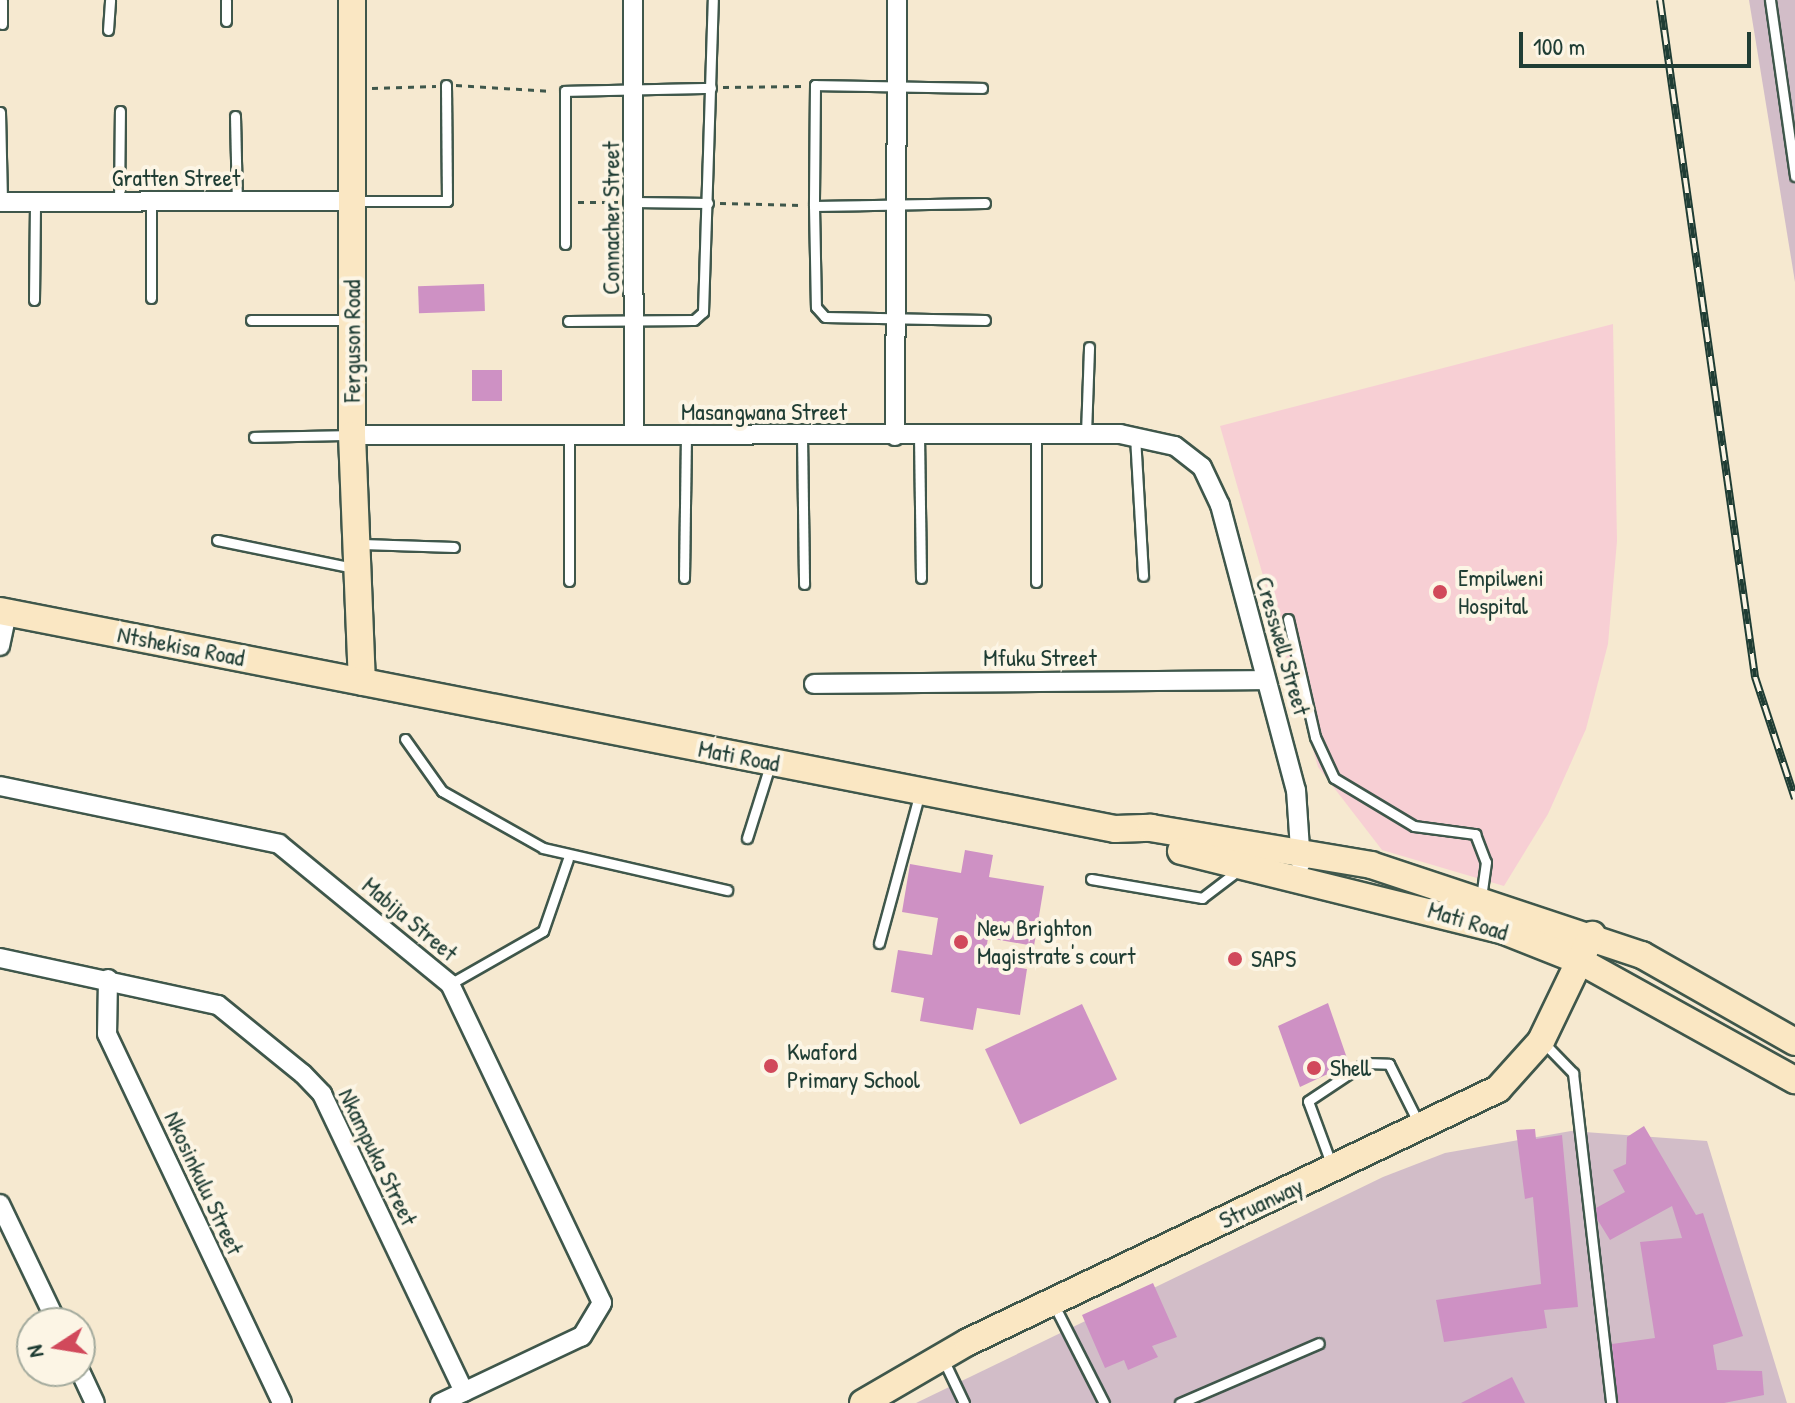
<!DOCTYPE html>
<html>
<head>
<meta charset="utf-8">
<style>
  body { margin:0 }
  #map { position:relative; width:1795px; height:1403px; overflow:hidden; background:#f6e9d0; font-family:"Patrick Hand",sans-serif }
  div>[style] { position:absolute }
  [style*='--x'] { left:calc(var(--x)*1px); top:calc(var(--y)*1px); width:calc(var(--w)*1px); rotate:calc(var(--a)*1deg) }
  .built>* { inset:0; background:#f7cfd4 }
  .industrial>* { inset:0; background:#d2bdc8 }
  .building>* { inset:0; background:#ce91c4; transform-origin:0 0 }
  .path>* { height:3px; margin-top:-1.5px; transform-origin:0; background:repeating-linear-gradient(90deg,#3f574b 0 6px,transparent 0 12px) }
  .roads { filter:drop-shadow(2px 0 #3f574b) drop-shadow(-2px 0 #3f574b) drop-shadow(0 2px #3f574b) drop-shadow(0 -2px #3f574b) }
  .lane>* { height:9px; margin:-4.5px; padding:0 4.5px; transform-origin:4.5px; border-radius:4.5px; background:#fff }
  .street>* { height:18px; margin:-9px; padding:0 9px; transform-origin:9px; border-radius:9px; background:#fff }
  .secondary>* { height:26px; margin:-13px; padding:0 13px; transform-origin:13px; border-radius:13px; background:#fae7c3 }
  .rail>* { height:8px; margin-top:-4px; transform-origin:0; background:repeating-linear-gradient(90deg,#fcf5e5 0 15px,#1f3d34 0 30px); box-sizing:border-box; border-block:2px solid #1f3d34 }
  .dots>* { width:22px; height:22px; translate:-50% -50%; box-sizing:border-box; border:4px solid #fcf5e5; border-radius:50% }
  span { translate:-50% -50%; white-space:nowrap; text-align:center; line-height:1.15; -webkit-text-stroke:8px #fcf5e5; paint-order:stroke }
  .street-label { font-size:24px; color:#1f3d34 }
  .poi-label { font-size:24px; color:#1f3d34 }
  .left { translate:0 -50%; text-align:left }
  .north { position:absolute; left:16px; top:1307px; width:80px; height:80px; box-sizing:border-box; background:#fcf5e5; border:2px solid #a4ab9e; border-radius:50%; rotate:258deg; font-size:22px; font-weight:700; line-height:32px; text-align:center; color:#1f3d34 }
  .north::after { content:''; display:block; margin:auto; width:28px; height:36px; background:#d1495b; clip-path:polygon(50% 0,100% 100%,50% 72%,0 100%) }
  .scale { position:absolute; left:1519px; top:32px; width:232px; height:36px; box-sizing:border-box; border:4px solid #1f3d34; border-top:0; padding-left:10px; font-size:24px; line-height:28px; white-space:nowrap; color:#1f3d34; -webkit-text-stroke:6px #fcf5e5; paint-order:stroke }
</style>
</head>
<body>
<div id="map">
  <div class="built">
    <i style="clip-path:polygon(1613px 324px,1617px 541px,1608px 644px,1586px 729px,1548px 814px,1504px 886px,1382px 850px,1318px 767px,1220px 426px)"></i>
  </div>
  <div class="industrial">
    <i style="clip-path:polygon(1749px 0,1795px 0,1795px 282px)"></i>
    <i style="clip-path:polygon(1571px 1131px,1707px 1141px,1787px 1403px,916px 1403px,1383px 1177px,1445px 1153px)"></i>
  </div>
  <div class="building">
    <i style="left:484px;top:284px;width:27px;height:66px;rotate:88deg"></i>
    <i style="left:472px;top:370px;width:30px;height:31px"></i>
    <i style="clip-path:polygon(965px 850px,993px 855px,989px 877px,1044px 886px,1034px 946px,988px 938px,984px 962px,1027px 969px,1020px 1015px,977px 1008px,973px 1030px,920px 1021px,924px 998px,891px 992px,898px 950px,932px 955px,938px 918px,902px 912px,910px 864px,961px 873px)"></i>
    <i style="clip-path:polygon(1328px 1003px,1349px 1064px,1300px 1087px,1278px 1026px)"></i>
    <i style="left:1082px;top:1004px;width:83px;height:107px;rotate:65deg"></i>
    <i style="clip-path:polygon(1644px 1126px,1696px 1215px,1703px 1213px,1743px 1336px,1713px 1345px,1717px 1370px,1762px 1371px,1764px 1395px,1724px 1403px,1618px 1403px,1612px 1344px,1655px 1338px,1640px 1242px,1682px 1238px,1672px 1206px,1610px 1240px,1597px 1219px,1596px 1208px,1625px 1192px,1613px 1170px,1626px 1164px,1627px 1137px)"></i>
    <i style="clip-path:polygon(1535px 1129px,1536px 1139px,1562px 1135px,1578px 1307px,1544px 1310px,1547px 1328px,1444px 1342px,1436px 1300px,1541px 1284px,1533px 1197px,1525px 1199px,1516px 1130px)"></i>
    <i style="clip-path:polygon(1153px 1283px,1177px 1337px,1152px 1346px,1158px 1357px,1128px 1370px,1124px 1360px,1105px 1368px,1082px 1315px)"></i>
    <i style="clip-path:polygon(1512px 1377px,1525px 1403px,1461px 1403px)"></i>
  </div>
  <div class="path">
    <i style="--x:456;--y:85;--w:96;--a:3.6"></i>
    <i style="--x:723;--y:87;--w:80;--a:-0.7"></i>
    <i style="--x:372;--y:88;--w:64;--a:-1.8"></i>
    <i style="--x:578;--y:202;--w:40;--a:0"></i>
    <i style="--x:720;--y:203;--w:81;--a:1.4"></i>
  </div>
  <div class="roads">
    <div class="lane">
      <i style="--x:2;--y:0;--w:24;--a:90"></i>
      <i style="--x:1770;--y:0;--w:178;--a:81.9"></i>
      <i style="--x:226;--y:21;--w:21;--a:-90"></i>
      <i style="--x:108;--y:30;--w:30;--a:-86"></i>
      <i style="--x:982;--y:88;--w:167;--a:-179"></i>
      <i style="--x:815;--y:85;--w:121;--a:90.5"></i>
      <i style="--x:814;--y:206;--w:101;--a:88.9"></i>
      <i style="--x:816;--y:307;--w:13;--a:48"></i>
      <i style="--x:825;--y:317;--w:160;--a:1.1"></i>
      <i style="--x:0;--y:112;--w:90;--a:88.7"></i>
      <i style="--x:235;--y:116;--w:87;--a:88.7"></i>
      <i style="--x:354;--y:201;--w:93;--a:0"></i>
      <i style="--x:447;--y:201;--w:116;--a:-90.5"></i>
      <i style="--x:119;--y:202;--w:91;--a:-89.4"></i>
      <i style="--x:151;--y:202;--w:96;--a:90"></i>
      <i style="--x:634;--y:202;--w:74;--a:0.8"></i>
      <i style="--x:814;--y:206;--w:171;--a:-1"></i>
      <i style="--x:565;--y:244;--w:153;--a:-90"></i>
      <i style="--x:565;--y:91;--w:146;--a:-1.2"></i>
      <i style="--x:34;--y:300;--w:98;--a:-89.4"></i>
      <i style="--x:251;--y:320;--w:100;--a:0"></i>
      <i style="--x:568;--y:321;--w:126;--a:-0.5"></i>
      <i style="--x:694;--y:320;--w:12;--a:-42"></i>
      <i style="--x:703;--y:312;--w:312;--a:-88.2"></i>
      <i style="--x:1086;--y:434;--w:87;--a:-88"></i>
      <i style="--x:919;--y:435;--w:143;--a:89.2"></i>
      <i style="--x:802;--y:436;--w:148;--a:89.2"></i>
      <i style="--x:1135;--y:436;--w:140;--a:86.7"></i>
      <i style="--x:254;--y:437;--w:97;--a:-1.2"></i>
      <i style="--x:217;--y:540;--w:140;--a:11.6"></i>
      <i style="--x:362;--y:544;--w:92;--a:1.9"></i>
      <i style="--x:684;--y:578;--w:142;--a:-89.2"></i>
      <i style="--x:569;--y:581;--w:146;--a:-90"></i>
      <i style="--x:1036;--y:582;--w:148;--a:-90"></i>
      <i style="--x:1288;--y:619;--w:121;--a:77.1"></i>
      <i style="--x:1315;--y:737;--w:45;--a:65.1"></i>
      <i style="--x:1334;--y:778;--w:93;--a:31"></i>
      <i style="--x:1414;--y:826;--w:62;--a:7.5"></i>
      <i style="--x:1475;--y:834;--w:30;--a:69"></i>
      <i style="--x:1486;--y:862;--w:35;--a:98"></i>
      <i style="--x:405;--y:739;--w:64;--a:54.6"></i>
      <i style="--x:442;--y:791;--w:116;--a:29.4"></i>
      <i style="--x:543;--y:848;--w:189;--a:12.9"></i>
      <i style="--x:747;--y:838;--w:77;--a:-72.5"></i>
      <i style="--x:1091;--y:879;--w:113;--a:9.7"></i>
      <i style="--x:1202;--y:898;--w:48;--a:-37.3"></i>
      <i style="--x:879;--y:943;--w:156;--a:-74.8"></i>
      <i style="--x:450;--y:984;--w:107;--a:-29.7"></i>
      <i style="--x:543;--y:931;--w:76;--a:-70.9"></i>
      <i style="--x:1544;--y:1043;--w:42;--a:46"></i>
      <i style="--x:1573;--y:1073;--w:332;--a:83.4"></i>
      <i style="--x:1332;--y:1166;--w:69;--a:-110.3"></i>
      <i style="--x:1308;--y:1101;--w:69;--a:-33.7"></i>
      <i style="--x:1365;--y:1063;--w:24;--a:2"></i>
      <i style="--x:1389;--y:1064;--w:69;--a:63.4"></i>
      <i style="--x:1054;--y:1305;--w:110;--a:63"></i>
      <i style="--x:943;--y:1359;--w:49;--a:64.5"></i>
      <i style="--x:1180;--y:1403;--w:151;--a:-23.3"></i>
    </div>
    <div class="street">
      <i style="--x:633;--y:0;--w:435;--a:89.9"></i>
      <i style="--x:0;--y:202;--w:352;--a:-0.2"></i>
      <i style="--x:352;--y:435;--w:768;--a:-0.07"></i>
      <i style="--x:1120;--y:434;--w:56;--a:12.3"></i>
      <i style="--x:1175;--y:446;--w:34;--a:38"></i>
      <i style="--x:1202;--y:467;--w:42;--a:64.7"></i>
      <i style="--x:1220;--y:505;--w:295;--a:75.1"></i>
      <i style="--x:1296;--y:790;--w:73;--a:86.1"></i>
      <i style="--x:895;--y:436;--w:436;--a:-89.7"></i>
      <i style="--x:0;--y:646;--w:35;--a:-78"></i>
      <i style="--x:814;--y:684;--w:452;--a:-0.5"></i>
      <i style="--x:0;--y:786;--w:285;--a:11.7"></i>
      <i style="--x:279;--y:844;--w:221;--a:39.3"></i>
      <i style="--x:450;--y:984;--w:353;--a:64.5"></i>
      <i style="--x:602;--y:1303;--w:39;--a:121"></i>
      <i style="--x:582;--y:1336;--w:157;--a:154.7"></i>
      <i style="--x:0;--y:958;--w:223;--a:12.2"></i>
      <i style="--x:218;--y:1005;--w:109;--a:39.1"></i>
      <i style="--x:303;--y:1074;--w:28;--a:46"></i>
      <i style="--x:322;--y:1094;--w:330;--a:64.5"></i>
      <i style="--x:108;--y:979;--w:55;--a:91"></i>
      <i style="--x:107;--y:1034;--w:408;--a:64.6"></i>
      <i style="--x:0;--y:1204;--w:132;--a:64.4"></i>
      <i style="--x:80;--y:1371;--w:35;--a:65"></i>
    </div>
    <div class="secondary">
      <i style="--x:352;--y:0;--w:435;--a:90"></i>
      <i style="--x:352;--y:435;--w:247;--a:87.7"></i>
      <i style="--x:0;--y:611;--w:1136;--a:11.06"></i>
      <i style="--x:1115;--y:829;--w:36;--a:-2"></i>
      <i style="--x:1151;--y:828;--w:223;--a:9.5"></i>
      <i style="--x:1371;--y:865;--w:286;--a:18.4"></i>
      <i style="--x:1642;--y:955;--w:176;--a:29.6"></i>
      <i style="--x:1181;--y:851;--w:333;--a:13.9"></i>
      <i style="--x:1504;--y:931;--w:82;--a:21.5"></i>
      <i style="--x:1580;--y:961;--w:246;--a:29"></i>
      <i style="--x:863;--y:1403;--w:121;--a:-30.2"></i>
      <i style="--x:968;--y:1342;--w:587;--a:-25.52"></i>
      <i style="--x:1498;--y:1089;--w:64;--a:-48.1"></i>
      <i style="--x:1541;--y:1041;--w:118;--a:-64.3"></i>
    </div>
  </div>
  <div class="rail">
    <i style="--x:1660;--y:0;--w:684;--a:82.01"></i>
    <i style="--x:1755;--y:677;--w:128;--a:71.8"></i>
  </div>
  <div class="dots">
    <i style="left:1440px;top:592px;background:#d1495b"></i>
    <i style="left:961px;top:942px;background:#d1495b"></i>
    <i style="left:1235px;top:959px;background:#d1495b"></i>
    <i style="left:771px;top:1066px;background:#d1495b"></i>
    <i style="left:1314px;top:1068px;background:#d1495b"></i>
  </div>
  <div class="street-label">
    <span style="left:176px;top:178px">Gratten Street</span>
    <span style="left:611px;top:218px;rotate:-90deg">Connacher Street</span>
    <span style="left:352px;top:341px;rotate:-90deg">Ferguson Road</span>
    <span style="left:764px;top:412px">Masangwana Street</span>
    <span style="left:181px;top:646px;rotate:11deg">Ntshekisa Road</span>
    <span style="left:1283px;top:646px;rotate:74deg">Cresswell Street</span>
    <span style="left:1040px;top:658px">Mfuku Street</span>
    <span style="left:739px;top:756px;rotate:11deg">Mati Road</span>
    <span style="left:410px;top:919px;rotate:40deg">Mabija Street</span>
    <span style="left:1468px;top:921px;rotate:17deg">Mati Road</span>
    <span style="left:378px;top:1157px;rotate:64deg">Nkampuka Street</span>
    <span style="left:204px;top:1183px;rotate:65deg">Nkosinkulu Street</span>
    <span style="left:1261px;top:1203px;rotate:-25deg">Struanway</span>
  </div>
  <div class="poi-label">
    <span class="left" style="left:1458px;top:592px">Empilweni<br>Hospital</span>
    <span class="left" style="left:977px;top:942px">New Brighton<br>Magistrate's court</span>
    <span class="left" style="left:1251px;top:959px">SAPS</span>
    <span class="left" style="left:787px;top:1066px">Kwaford<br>Primary School</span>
    <span class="left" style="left:1330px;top:1068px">Shell</span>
  </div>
  <div class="north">N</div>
  <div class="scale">100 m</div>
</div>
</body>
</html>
